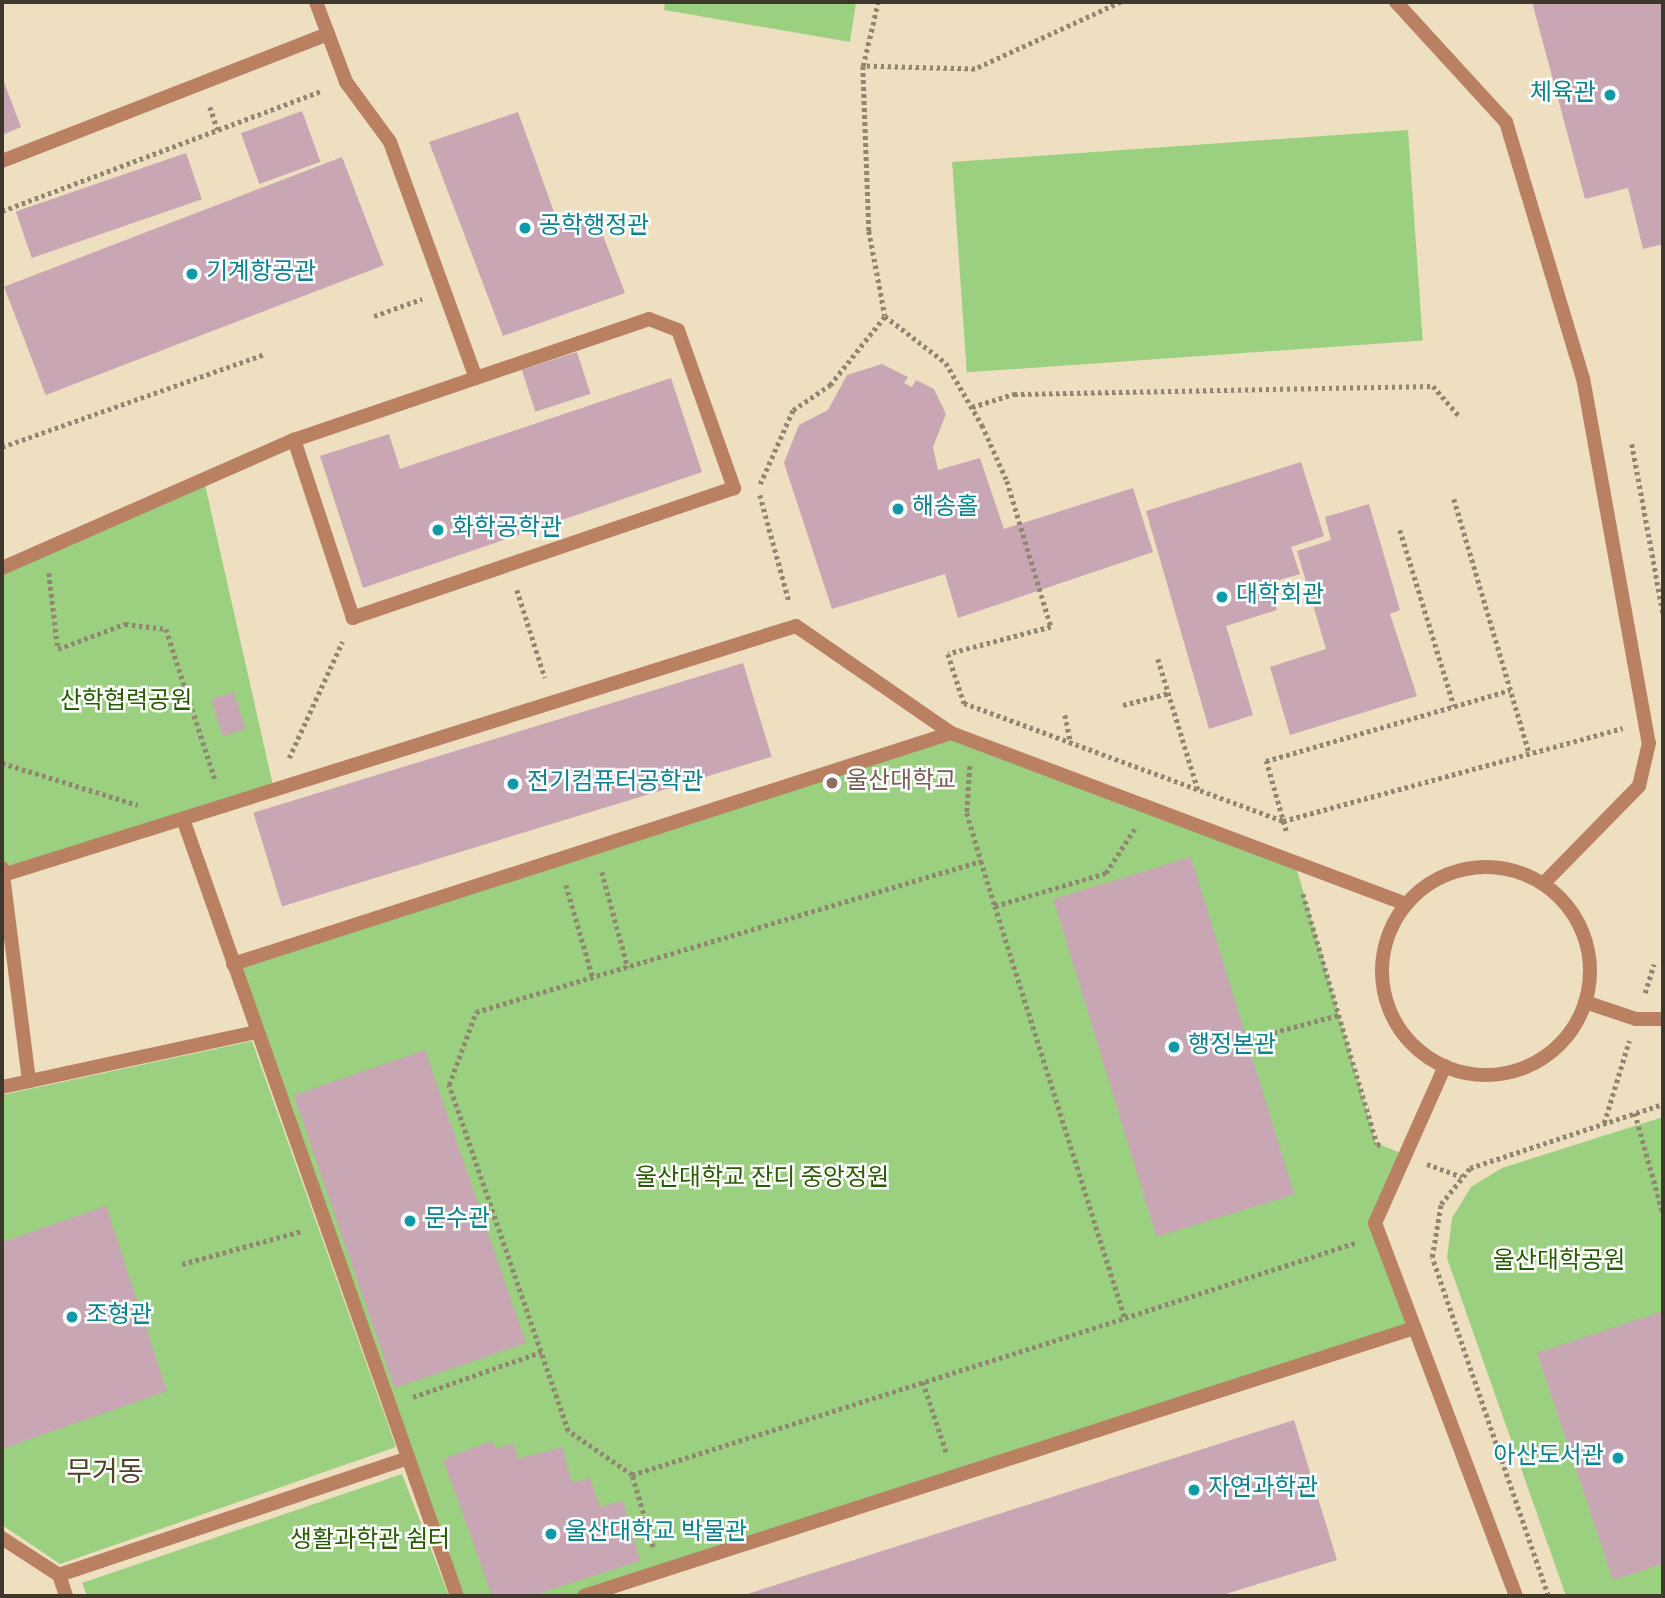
<!DOCTYPE html>
<html>
<head>
<meta charset="utf-8">
<style>
  body { margin:0 }
  #map { position:relative; width:1665px; height:1598px; overflow:hidden; background:#eedfc1; font-family:Overpass,"Noto Sans KR",sans-serif }
  div>[style] { position:absolute }
  [style*='--x'] { left:calc(var(--x)*1px); top:calc(var(--y)*1px); width:calc(var(--w)*1px); rotate:calc(var(--a)*1deg) }
  .green>* { inset:0; background:#9bd081; transform-origin:0 0 }
  .building>* { inset:0; background:#c8a6b3; transform-origin:0 0 }
  .path>* { height:4.5px; margin-top:-2.25px; transform-origin:0; background:repeating-linear-gradient(90deg,#908671 0 3.5px,transparent 0 7px) }
  .street>* { height:14px; margin:-7px; padding:0 7px; transform-origin:7px; border-radius:7px; background:#b98061 }
  .street>.ring { margin:-7px; padding:0; box-sizing:content-box; background:none; border:14px solid #b98061; border-radius:50% }
  .dots>* { width:19px; height:19px; translate:-50% -50%; box-sizing:border-box; border:4px solid #fff; border-radius:50% }
  span { translate:-50% -50%; white-space:nowrap; text-align:center; line-height:1.15; -webkit-text-stroke:5px #fff; paint-order:stroke }
  .culture-label { font-size:24px; color:#0d838f }
  .right { translate:-100% -50%; text-align:right }
  .left { translate:0 -50%; text-align:left }
  .park-label { font-size:24px; color:#295b02 }
  .education-label { font-size:24px; color:#785e54 }
  .quarter-label { font-size:28px; color:#4e4127 }
  .frame { position:absolute; inset:0; border:4px solid #3e382c; pointer-events:none }
</style>
</head>
<body>
<div id="map">
  <div class="green">
    <i style="clip-path:polygon(665px 2px,856px 2px,850px 42px,664px 10px)"></i>
    <i style="left:1408px;top:130px;width:211px;height:457px;rotate:86deg"></i>
    <i style="clip-path:polygon(204px 480px,274px 790px,2px 868px,2px 568px)"></i>
    <i style="clip-path:polygon(951px 733px,1295px 863px,1376px 1143px,1406px 1155px,1375px 1223px,1414px 1328px,584px 1596px,457px 1596px,233px 964px)"></i>
    <i style="clip-path:polygon(252px 1041px,396px 1447px,60px 1564px,2px 1525px,2px 1095px)"></i>
    <i style="clip-path:polygon(1663px 1117px,1663px 1596px,1566px 1596px,1447px 1258px,1452px 1218px,1471px 1187px,1502px 1168px)"></i>
    <i style="clip-path:polygon(402px 1474px,449px 1596px,87px 1596px,82px 1583px)"></i>
  </div>
  <div class="building">
    <i style="clip-path:polygon(1532px 2px,1663px 2px,1663px 244px,1643px 249px,1628px 188px,1585px 199px)"></i>
    <i style="clip-path:polygon(2px 77px,21px 127px,2px 135px)"></i>
    <i style="left:302px;top:111px;width:54px;height:65px;rotate:70deg"></i>
    <i style="clip-path:polygon(518px 112px,558px 223px,584px 214px,593px 236px,602px 233px,625px 293px,503px 336px,429px 142px)"></i>
    <i style="left:186px;top:153px;width:49px;height:180px;rotate:71deg"></i>
    <i style="left:342px;top:157px;width:116px;height:362px;rotate:69deg"></i>
    <i style="left:577px;top:352px;width:44px;height:58px;rotate:72deg"></i>
    <i style="clip-path:polygon(882px 364px,908px 377px,904px 383px,912px 387px,916px 380px,934px 389px,946px 414px,933px 447px,938px 470px,980px 458px,1004px 529px,1133px 488px,1153px 552px,958px 618px,945px 574px,832px 609px,784px 463px,799px 425px,828px 410px,847px 375px)"></i>
    <i style="clip-path:polygon(671px 378px,702px 472px,363px 588px,320px 456px,389px 434px,400px 469px)"></i>
    <i style="clip-path:polygon(1301px 462px,1324px 536px,1291px 547px,1300px 574px,1269px 583px,1277px 610px,1226px 626px,1253px 715px,1209px 729px,1146px 511px)"></i>
    <i style="clip-path:polygon(1369px 504px,1400px 610px,1390px 614px,1417px 696px,1290px 735px,1270px 667px,1326px 649px,1297px 551px,1331px 540px,1325px 517px)"></i>
    <i style="left:743px;top:663px;width:98px;height:512px;rotate:73deg"></i>
    <i style="left:234px;top:692px;width:39px;height:24px;rotate:73deg"></i>
    <i style="left:1191px;top:857px;width:353px;height:144px;rotate:73deg"></i>
    <i style="left:425px;top:1050px;width:310px;height:139px;rotate:71deg"></i>
    <i style="clip-path:polygon(106px 1206px,167px 1391px,2px 1449px,2px 1242px)"></i>
    <i style="clip-path:polygon(1663px 1311px,1663px 1564px,1613px 1580px,1537px 1353px)"></i>
    <i style="clip-path:polygon(1294px 1420px,1337px 1560px,1219px 1596px,741px 1596px)"></i>
    <i style="clip-path:polygon(492px 1441px,496px 1449px,513px 1443px,518px 1459px,562px 1447px,572px 1483px,590px 1478px,600px 1507px,623px 1501px,640px 1561px,530px 1596px,492px 1596px,443px 1459px)"></i>
  </div>
  <div class="path">
    <i style="--x:1121;--y:2;--w:161;--a:155.3"></i>
    <i style="--x:975;--y:69;--w:112;--a:-178.5"></i>
    <i style="--x:863;--y:66;--w:165;--a:87.9"></i>
    <i style="--x:869;--y:231;--w:86;--a:79.3"></i>
    <i style="--x:885;--y:316;--w:77;--a:37.6"></i>
    <i style="--x:946;--y:363;--w:72;--a:59.9"></i>
    <i style="--x:982;--y:425;--w:61;--a:65.9"></i>
    <i style="--x:1007;--y:481;--w:152;--a:73.2"></i>
    <i style="--x:1051;--y:627;--w:106;--a:165.3"></i>
    <i style="--x:948;--y:654;--w:52;--a:71.9"></i>
    <i style="--x:964;--y:703;--w:340;--a:20.3"></i>
    <i style="--x:1283;--y:821;--w:352;--a:-15.3"></i>
    <i style="--x:863;--y:66;--w:66;--a:-76.8"></i>
    <i style="--x:210;--y:107;--w:24;--a:71"></i>
    <i style="--x:2;--y:211;--w:342;--a:-20.6"></i>
    <i style="--x:374;--y:316;--w:51;--a:-19.5"></i>
    <i style="--x:972;--y:407;--w:44;--a:-17.2"></i>
    <i style="--x:1014;--y:394;--w:419;--a:-1.1"></i>
    <i style="--x:1433;--y:386;--w:41;--a:48.9"></i>
    <i style="--x:1632;--y:444;--w:172;--a:79.6"></i>
    <i style="--x:2;--y:447;--w:279;--a:-19.5"></i>
    <i style="--x:760;--y:484;--w:81;--a:-66"></i>
    <i style="--x:793;--y:410;--w:45;--a:-34"></i>
    <i style="--x:830;--y:385;--w:88;--a:-51.4"></i>
    <i style="--x:760;--y:495;--w:110;--a:74.7"></i>
    <i style="--x:1454;--y:499;--w:265;--a:73.5"></i>
    <i style="--x:1400;--y:530;--w:184;--a:72.9"></i>
    <i style="--x:49;--y:573;--w:77;--a:83.2"></i>
    <i style="--x:58;--y:649;--w:72;--a:-20.5"></i>
    <i style="--x:125;--y:624;--w:41;--a:7"></i>
    <i style="--x:166;--y:629;--w:161;--a:71.9"></i>
    <i style="--x:517;--y:590;--w:92;--a:72.3"></i>
    <i style="--x:1158;--y:659;--w:137;--a:73"></i>
    <i style="--x:1123;--y:705;--w:48;--a:-14.6"></i>
    <i style="--x:1065;--y:715;--w:29;--a:78"></i>
    <i style="--x:289;--y:758;--w:128;--a:-65.4"></i>
    <i style="--x:2;--y:763;--w:142;--a:17.2"></i>
    <i style="--x:970;--y:766;--w:47;--a:93.7"></i>
    <i style="--x:967;--y:813;--w:50;--a:73.7"></i>
    <i style="--x:1286;--y:831;--w:73;--a:-105.9"></i>
    <i style="--x:1266;--y:761;--w:254;--a:-16.2"></i>
    <i style="--x:602;--y:872;--w:99;--a:74.8"></i>
    <i style="--x:566;--y:885;--w:97;--a:73.8"></i>
    <i style="--x:1303;--y:894;--w:261;--a:73.5"></i>
    <i style="--x:1377;--y:1144;--w:6;--a:18"></i>
    <i style="--x:995;--y:906;--w:432;--a:72.5"></i>
    <i style="--x:1125;--y:1318;--w:242;--a:-18.1"></i>
    <i style="--x:1645;--y:993;--w:30;--a:-73"></i>
    <i style="--x:1260;--y:1036;--w:82;--a:-14.9"></i>
    <i style="--x:1635;--y:1113;--w:104;--a:74.4"></i>
    <i style="--x:1604;--y:1123;--w:86;--a:-73"></i>
    <i style="--x:1427;--y:1164;--w:37;--a:20"></i>
    <i style="--x:182;--y:1264;--w:124;--a:-15.4"></i>
    <i style="--x:923;--y:1382;--w:76;--a:71.6"></i>
    <i style="--x:413;--y:1397;--w:136;--a:-19.4"></i>
    <i style="--x:632;--y:1475;--w:517;--a:-17.66"></i>
    <i style="--x:653;--y:1547;--w:75;--a:-106.3"></i>
    <i style="--x:632;--y:1475;--w:78;--a:-145.5"></i>
    <i style="--x:568;--y:1431;--w:366;--a:-109"></i>
    <i style="--x:449;--y:1085;--w:78;--a:-69.7"></i>
    <i style="--x:476;--y:1012;--w:527;--a:-16.65"></i>
    <i style="--x:981;--y:861;--w:47;--a:72.7"></i>
    <i style="--x:995;--y:906;--w:116;--a:-16.6"></i>
    <i style="--x:1106;--y:873;--w:54;--a:-57.2"></i>
    <i style="--x:1548;--y:1596;--w:358;--a:-108.9"></i>
    <i style="--x:1432;--y:1257;--w:54;--a:-80.4"></i>
    <i style="--x:1441;--y:1204;--w:46;--a:-51.1"></i>
    <i style="--x:1470;--y:1168;--w:203;--a:-18.3"></i>
  </div>
  <div class="street">
    <i style="--x:316;--y:2;--w:85;--a:69.4"></i>
    <i style="--x:346;--y:82;--w:74;--a:53.7"></i>
    <i style="--x:390;--y:142;--w:251;--a:70"></i>
    <i style="--x:1396;--y:2;--w:163;--a:47.5"></i>
    <i style="--x:1506;--y:122;--w:267;--a:73.3"></i>
    <i style="--x:1583;--y:378;--w:371;--a:79.8"></i>
    <i style="--x:1649;--y:743;--w:44;--a:103.1"></i>
    <i style="--x:1639;--y:786;--w:137;--a:134.4"></i>
    <i style="--x:2;--y:161;--w:350;--a:-21.3"></i>
    <i style="--x:2;--y:568;--w:319;--a:-23.7"></i>
    <i style="--x:294;--y:440;--w:375;--a:-18.8"></i>
    <i style="--x:649;--y:319;--w:31;--a:21"></i>
    <i style="--x:678;--y:330;--w:168;--a:70.5"></i>
    <i style="--x:734;--y:488;--w:403;--a:161.2"></i>
    <i style="--x:353;--y:618;--w:188;--a:-108.3"></i>
    <i style="--x:183;--y:819;--w:824;--a:70.58"></i>
    <i class="ring" style="left:1382px;top:867px;width:194px;height:194px"></i>
    <i style="--x:2;--y:868;--w:7;--a:82"></i>
    <i style="--x:3;--y:875;--w:831;--a:-17.43"></i>
    <i style="--x:796;--y:626;--w:188;--a:34.6"></i>
    <i style="--x:951;--y:733;--w:485;--a:20.6"></i>
    <i style="--x:3;--y:875;--w:208;--a:82.8"></i>
    <i style="--x:233;--y:964;--w:754;--a:-17.83"></i>
    <i style="--x:1585;--y:1002;--w:54;--a:18.4"></i>
    <i style="--x:1636;--y:1019;--w:27;--a:0"></i>
    <i style="--x:1445;--y:1066;--w:172;--a:114"></i>
    <i style="--x:1375;--y:1223;--w:399;--a:69.3"></i>
    <i style="--x:2;--y:1087;--w:261;--a:-12.2"></i>
    <i style="--x:2;--y:1538;--w:68;--a:33"></i>
    <i style="--x:66;--y:1596;--w:22;--a:-108"></i>
    <i style="--x:59;--y:1575;--w:368;--a:-18.5"></i>
    <i style="--x:584;--y:1596;--w:872;--a:-17.89"></i>
  </div>
  <div class="dots">
    <i style="left:1610px;top:95px;background:#0f9aa8"></i>
    <i style="left:525px;top:228px;background:#0f9aa8"></i>
    <i style="left:192px;top:274px;background:#0f9aa8"></i>
    <i style="left:898px;top:509px;background:#0f9aa8"></i>
    <i style="left:438px;top:530px;background:#0f9aa8"></i>
    <i style="left:1222px;top:597px;background:#0f9aa8"></i>
    <i style="left:832px;top:783px;background:#8d6e63"></i>
    <i style="left:513px;top:784px;background:#0f9aa8"></i>
    <i style="left:1174px;top:1047px;background:#0f9aa8"></i>
    <i style="left:410px;top:1221px;background:#0f9aa8"></i>
    <i style="left:72px;top:1317px;background:#0f9aa8"></i>
    <i style="left:1618px;top:1458px;background:#0f9aa8"></i>
    <i style="left:1194px;top:1490px;background:#0f9aa8"></i>
    <i style="left:551px;top:1534px;background:#0f9aa8"></i>
  </div>
  <div class="culture-label">
    <span class="right" style="left:1596px;top:95px">체육관</span>
    <span class="left" style="left:539px;top:228px">공학행정관</span>
    <span class="left" style="left:206px;top:274px">기계항공관</span>
    <span class="left" style="left:912px;top:509px">해송홀</span>
    <span class="left" style="left:452px;top:530px">화학공학관</span>
    <span class="left" style="left:1236px;top:597px">대학회관</span>
    <span class="left" style="left:527px;top:784px">전기컴퓨터공학관</span>
    <span class="left" style="left:1188px;top:1047px">행정본관</span>
    <span class="left" style="left:424px;top:1221px">문수관</span>
    <span class="left" style="left:86px;top:1317px">조형관</span>
    <span class="right" style="left:1604px;top:1458px">아산도서관</span>
    <span class="left" style="left:1208px;top:1490px">자연과학관</span>
    <span class="left" style="left:565px;top:1534px">울산대학교 박물관</span>
  </div>
  <div class="park-label">
    <span style="left:126px;top:703px">산학협력공원</span>
    <span style="left:762px;top:1180px">울산대학교 잔디 중앙정원</span>
    <span style="left:1559px;top:1263px">울산대학공원</span>
    <span style="left:370px;top:1542px">생활과학관 쉼터</span>
  </div>
  <div class="education-label">
    <span class="left" style="left:846px;top:783px">울산대학교</span>
  </div>
  <div class="quarter-label">
    <span style="left:105px;top:1474px">무거동</span>
  </div>
  <div class="frame"></div>
</div>
</body>
</html>
